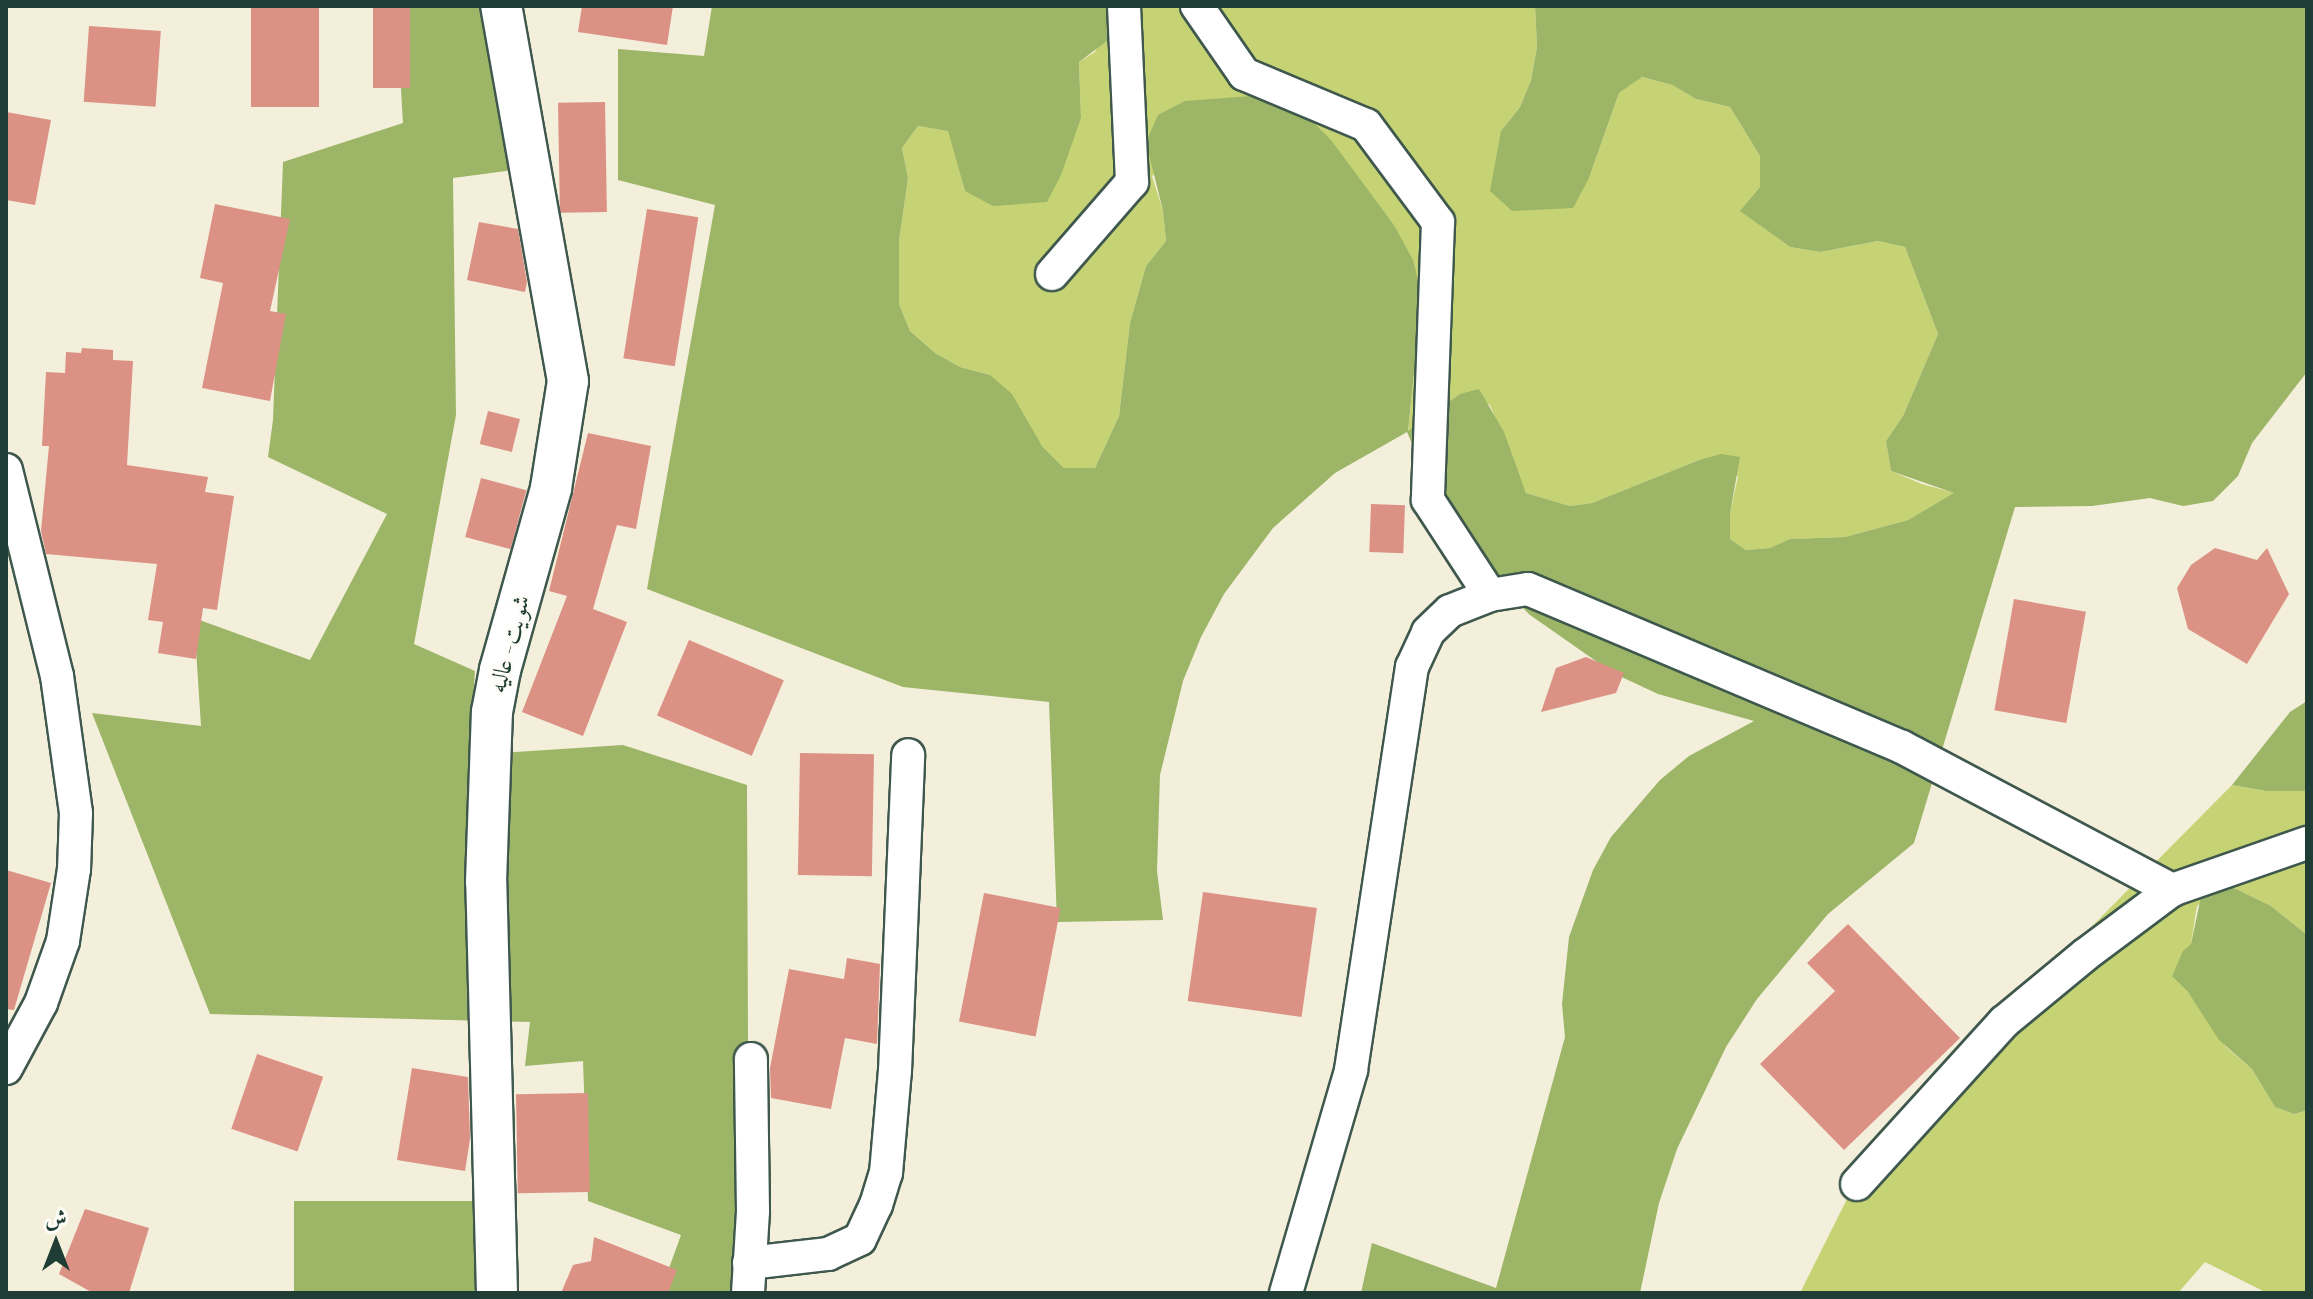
<!DOCTYPE html>
<html>
<head>
<meta charset="utf-8">
<style>
  body { margin:0 }
  #map { position:relative; width:2313px; height:1299px; overflow:hidden; background:#f3efdb; font-family:"IM FELL French Canon",Amiri,serif }
  div>[style] { position:absolute }
  [style*='--x'] { left:calc(var(--x)*1px); top:calc(var(--y)*1px); width:calc(var(--w)*1px); rotate:calc(var(--a)*1deg) }
  .green>* { inset:0; background:#c6d374 }
  .forest>* { inset:0; background:#9cb566; transform-origin:0 0 }
  .building>* { inset:0; background:#dc9185; transform-origin:0 0 }
  .roads { filter:drop-shadow(2px 0 #3f584d) drop-shadow(-2px 0 #3f584d) drop-shadow(0 2px #3f584d) drop-shadow(0 -2px #3f584d) }
  .minor>* { height:32px; margin:-16px; padding:0 16px; transform-origin:16px; border-radius:16px; background:#fff }
  .tertiary>* { height:40px; margin:-20px; padding:0 20px; transform-origin:20px; border-radius:20px; background:#fff }
  span { translate:-50% -50%; white-space:nowrap; text-align:center; line-height:1.15; -webkit-text-stroke:6px #fdfcf7; paint-order:stroke }
  .street-label { font-size:24px; color:#1f3d34 }
  .frame { position:absolute; inset:0; border:8px solid #1f3d34; pointer-events:none }
  .north { position:absolute; left:16px; top:1203px; width:80px; height:80px; -webkit-text-stroke:6px #fdfcf7; paint-order:stroke; rotate:0deg; font-size:22px; font-weight:700; line-height:32px; text-align:center; color:#1f3d34 }
  .north::after { content:''; display:block; margin:auto; width:28px; height:36px; background:#1f3d34; clip-path:polygon(50% 0,100% 100%,50% 72%,0 100%) }
</style>
</head>
<body>
<div id="map">
  <div class="green">
    <i style="clip-path:polygon(1114px 6px,1535px 6px,1537px 47px,1531px 80px,1520px 107px,1501px 131px,1589px 178px,1619px 93px,1641px 77px,1672px 85px,1696px 99px,1730px 107px,1760px 156px,1760px 187px,1741px 211px,1790px 247px,1820px 252px,1878px 241px,1905px 247px,1938px 334px,1903px 416px,1886px 441px,1891px 471px,1922px 484px,1955px 493px,1908px 520px,1845px 537px,1790px 539px,1771px 548px,1746px 550px,1730px 539px,1730px 514px,1738px 476px,1699px 460px,1592px 503px,1570px 506px,1526px 493px,1490px 405px,1460px 394px,1408px 432px,1422px 296px,1394px 225px,1350px 167px,1251px 96px,1152px 176px,1163px 211px,1166px 241px,1146px 266px,1130px 323px,1119px 416px,1095px 468px,1064px 468px,1042px 446px,990px 375px,960px 367px,935px 353px,910px 331px,899px 304px,899px 241px,908px 178px,902px 148px,918px 126px,949px 131px,965px 191px,1069px 145px,1081px 118px,1079px 62px,1095px 52px)"></i>
    <i style="clip-path:polygon(2232px 785px,2266px 791px,2307px 791px,2307px 935px,2271px 906px,2226px 884px,2197px 906px,2191px 944px,2172px 975px,2188px 992px,2226px 1047px,2252px 1069px,2275px 1107px,2294px 1114px,2305px 1111px,2307px 1106px,2307px 1293px,2267px 1293px,2205px 1262px,2178px 1293px,1800px 1293px,1873px 1147px)"></i>
  </div>
  <div class="forest">
    <i style="clip-path:polygon(396px 6px,494px 6px,514px 170px,453px 178px,456px 415px,414px 644px,475px 671px,469px 755px,623px 745px,747px 785px,749px 1293px,660px 1293px,681px 1235px,588px 1201px,583px 1061px,525px 1066px,530px 1022px,210px 1014px,92px 713px,201px 726px,194px 618px,310px 660px,387px 514px,268px 457px,273px 420px,283px 162px,403px 123px)"></i>
    <i style="clip-path:polygon(712px 6px,1114px 6px,1107px 41px,1079px 62px,1081px 118px,1061px 175px,1047px 202px,993px 206px,965px 191px,948px 131px,918px 126px,902px 148px,908px 178px,899px 241px,899px 304px,910px 331px,935px 353px,960px 367px,990px 375px,1012px 394px,1042px 446px,1064px 468px,1095px 468px,1119px 416px,1130px 323px,1146px 266px,1166px 241px,1163px 211px,1146px 142px,1158px 115px,1185px 101px,1251px 96px,1281px 99px,1309px 118px,1331px 140px,1394px 225px,1413px 260px,1422px 296px,1408px 431px,1460px 394px,1479px 389px,1504px 432px,1526px 493px,1570px 506px,1592px 503px,1699px 460px,1721px 454px,1740px 457px,1730px 514px,1730px 539px,1746px 550px,1770px 548px,1790px 539px,1845px 537px,1908px 520px,1954px 493px,1891px 471px,1886px 441px,1903px 416px,1938px 334px,1905px 247px,1878px 241px,1820px 252px,1790px 247px,1740px 211px,1760px 187px,1760px 156px,1730px 107px,1696px 99px,1672px 85px,1642px 77px,1619px 93px,1589px 178px,1573px 208px,1512px 211px,1490px 191px,1501px 131px,1520px 107px,1531px 80px,1537px 47px,1535px 6px,2307px 6px,2307px 372px,2252px 443px,2238px 476px,2213px 501px,2183px 506px,2150px 498px,2092px 506px,2015px 507px,1914px 843px,1828px 914px,1757px 999px,1726px 1047px,1677px 1149px,1659px 1203px,1640px 1293px,1361px 1293px,1372px 1243px,1496px 1288px,1565px 1037px,1562px 1004px,1569px 937px,1593px 870px,1611px 837px,1660px 780px,1689px 756px,1754px 721px,1658px 694px,1613px 673px,1530px 615px,1494px 579px,1424px 472px,1407px 432px,1335px 473px,1273px 528px,1224px 594px,1201px 637px,1183px 681px,1160px 775px,1157px 871px,1163px 920px,1057px 922px,1049px 702px,903px 687px,647px 589px,715px 205px,618px 180px,618px 49px,704px 56px)"></i>
    <i style="clip-path:polygon(2307px 701px,2307px 791px,2266px 791px,2232px 785px,2290px 712px)"></i>
    <i style="clip-path:polygon(2226px 884px,2271px 906px,2307px 935px,2305px 1111px,2294px 1114px,2275px 1107px,2252px 1069px,2219px 1040px,2188px 992px,2172px 976px,2183px 951px,2191px 944px,2202px 892px)"></i>
    <i style="left:294px;top:1201px;width:202px;height:93px"></i>
  </div>
  <div class="building">
    <i style="left:251px;top:6px;width:68px;height:101px"></i>
    <i style="left:373px;top:6px;width:37px;height:82px"></i>
    <i style="clip-path:polygon(582px 6px,673px 6px,667px 45px,578px 32px)"></i>
    <i style="left:89px;top:26px;width:72px;height:76px;rotate:4deg"></i>
    <i style="left:605px;top:102px;width:110px;height:47px;rotate:89deg"></i>
    <i style="clip-path:polygon(6px 112px,51px 120px,35px 205px,6px 200px)"></i>
    <i style="clip-path:polygon(215px 204px,290px 219px,270px 311px,286px 314px,270px 401px,202px 388px,223px 283px,200px 278px)"></i>
    <i style="left:647px;top:209px;width:52px;height:151px;rotate:9deg"></i>
    <i style="clip-path:polygon(479px 222px,518px 229px,527px 282px,525px 292px,467px 280px)"></i>
    <i style="clip-path:polygon(82px 348px,113px 350px,113px 360px,133px 361px,127px 465px,208px 477px,205px 492px,234px 496px,217px 610px,203px 608px,196px 659px,158px 653px,163px 622px,148px 620px,157px 564px,46px 554px,41px 531px,49px 446px,42px 446px,46px 372px,65px 373px,66px 352px,81px 353px)"></i>
    <i style="left:488px;top:411px;width:33px;height:34px;rotate:14deg"></i>
    <i style="clip-path:polygon(588px 433px,651px 446px,636px 529px,617px 525px,593px 609px,627px 622px,583px 736px,522px 712px,567px 596px,549px 591px)"></i>
    <i style="left:481px;top:478px;width:47px;height:61px;rotate:15deg"></i>
    <i style="left:1371px;top:504px;width:34px;height:48px;rotate:2deg"></i>
    <i style="clip-path:polygon(2215px 548px,2257px 560px,2267px 548px,2289px 594px,2247px 664px,2188px 629px,2177px 588px,2191px 565px)"></i>
    <i style="left:2014px;top:599px;width:73px;height:113px;rotate:10deg"></i>
    <i style="left:689px;top:640px;width:103px;height:82px;rotate:23deg"></i>
    <i style="clip-path:polygon(1586px 657px,1624px 673px,1616px 693px,1541px 712px,1556px 668px)"></i>
    <i style="left:800px;top:753px;width:74px;height:122px;rotate:1deg"></i>
    <i style="clip-path:polygon(6px 870px,51px 883px,14px 1010px,6px 1009px)"></i>
    <i style="left:1203px;top:892px;width:115px;height:110px;rotate:8deg"></i>
    <i style="left:984px;top:893px;width:78px;height:131px;rotate:11deg"></i>
    <i style="clip-path:polygon(1848px 924px,1960px 1038px,1844px 1150px,1760px 1064px,1835px 991px,1807px 963px)"></i>
    <i style="clip-path:polygon(847px 958px,880px 964px,877px 1044px,845px 1038px,831px 1109px,771px 1098px,770px 1068px,789px 969px,844px 979px)"></i>
    <i style="left:257px;top:1054px;width:70px;height:79px;rotate:19deg"></i>
    <i style="clip-path:polygon(412px 1068px,468px 1077px,470px 1139px,465px 1171px,397px 1160px)"></i>
    <i style="left:588px;top:1093px;width:99px;height:72px;rotate:89deg"></i>
    <i style="clip-path:polygon(85px 1209px,149px 1228px,129px 1293px,93px 1293px,59px 1274px)"></i>
    <i style="clip-path:polygon(594px 1237px,677px 1270px,668px 1293px,561px 1293px,573px 1265px,591px 1261px)"></i>
  </div>
  <div class="roads">
    <div class="minor">
      <i style="--x:1197;--y:6;--w:83;--a:55.3"></i>
      <i style="--x:1244;--y:74;--w:132;--a:22.7"></i>
      <i style="--x:1366;--y:125;--w:121;--a:53.4"></i>
      <i style="--x:1438;--y:222;--w:278;--a:92.1"></i>
      <i style="--x:1428;--y:500;--w:113;--a:56.9"></i>
      <i style="--x:1052;--y:274;--w:122;--a:-49"></i>
      <i style="--x:1132;--y:182;--w:176;--a:-92.6"></i>
      <i style="--x:6;--y:470;--w:212;--a:76.1"></i>
      <i style="--x:57;--y:676;--w:138;--a:82.1"></i>
      <i style="--x:76;--y:813;--w:56;--a:92"></i>
      <i style="--x:74;--y:869;--w:73;--a:98.7"></i>
      <i style="--x:63;--y:941;--w:66;--a:109.5"></i>
      <i style="--x:41;--y:1003;--w:74;--a:118.3"></i>
      <i style="--x:1857;--y:1184;--w:219;--a:-47.8"></i>
      <i style="--x:2004;--y:1022;--w:105;--a:-39.6"></i>
      <i style="--x:2085;--y:955;--w:109;--a:-36.8"></i>
      <i style="--x:2172;--y:890;--w:143;--a:-19.2"></i>
      <i style="--x:749;--y:1263;--w:80;--a:-6.5"></i>
      <i style="--x:828;--y:1254;--w:35;--a:-25"></i>
      <i style="--x:860;--y:1239;--w:38;--a:-65"></i>
      <i style="--x:876;--y:1205;--w:34;--a:-73"></i>
      <i style="--x:886;--y:1173;--w:102;--a:-85"></i>
      <i style="--x:895;--y:1071;--w:316;--a:-87.6"></i>
      <i style="--x:748;--y:1293;--w:82;--a:-86.5"></i>
      <i style="--x:753;--y:1211;--w:152;--a:-90.8"></i>
      <i style="--x:1286;--y:1293;--w:232;--a:-73.7"></i>
      <i style="--x:1351;--y:1070;--w:408;--a:-81.4"></i>
      <i style="--x:1412;--y:667;--w:38;--a:-65"></i>
      <i style="--x:1428;--y:632;--w:30;--a:-44"></i>
      <i style="--x:1450;--y:611;--w:43;--a:-21.8"></i>
      <i style="--x:1490;--y:595;--w:38;--a:-9"></i>
      <i style="--x:1528;--y:589;--w:406;--a:22.9"></i>
      <i style="--x:1902;--y:747;--w:306;--a:27.9"></i>
    </div>
    <div class="tertiary">
      <i style="--x:497;--y:1293;--w:411;--a:-91.5"></i>
      <i style="--x:486;--y:882;--w:170;--a:-88"></i>
      <i style="--x:492;--y:712;--w:43;--a:-79.2"></i>
      <i style="--x:500;--y:670;--w:189;--a:-74.3"></i>
      <i style="--x:551;--y:488;--w:108;--a:-81"></i>
      <i style="--x:568;--y:381;--w:381;--a:-100.1"></i>
    </div>
  </div>
  <div class="street-label">
    <span style="left:510px;top:644px;rotate:-75deg">شويت - عاليه</span>
  </div>
  <div class="frame"></div>
  <div class="north">ش</div>
</div>
</body>
</html>
